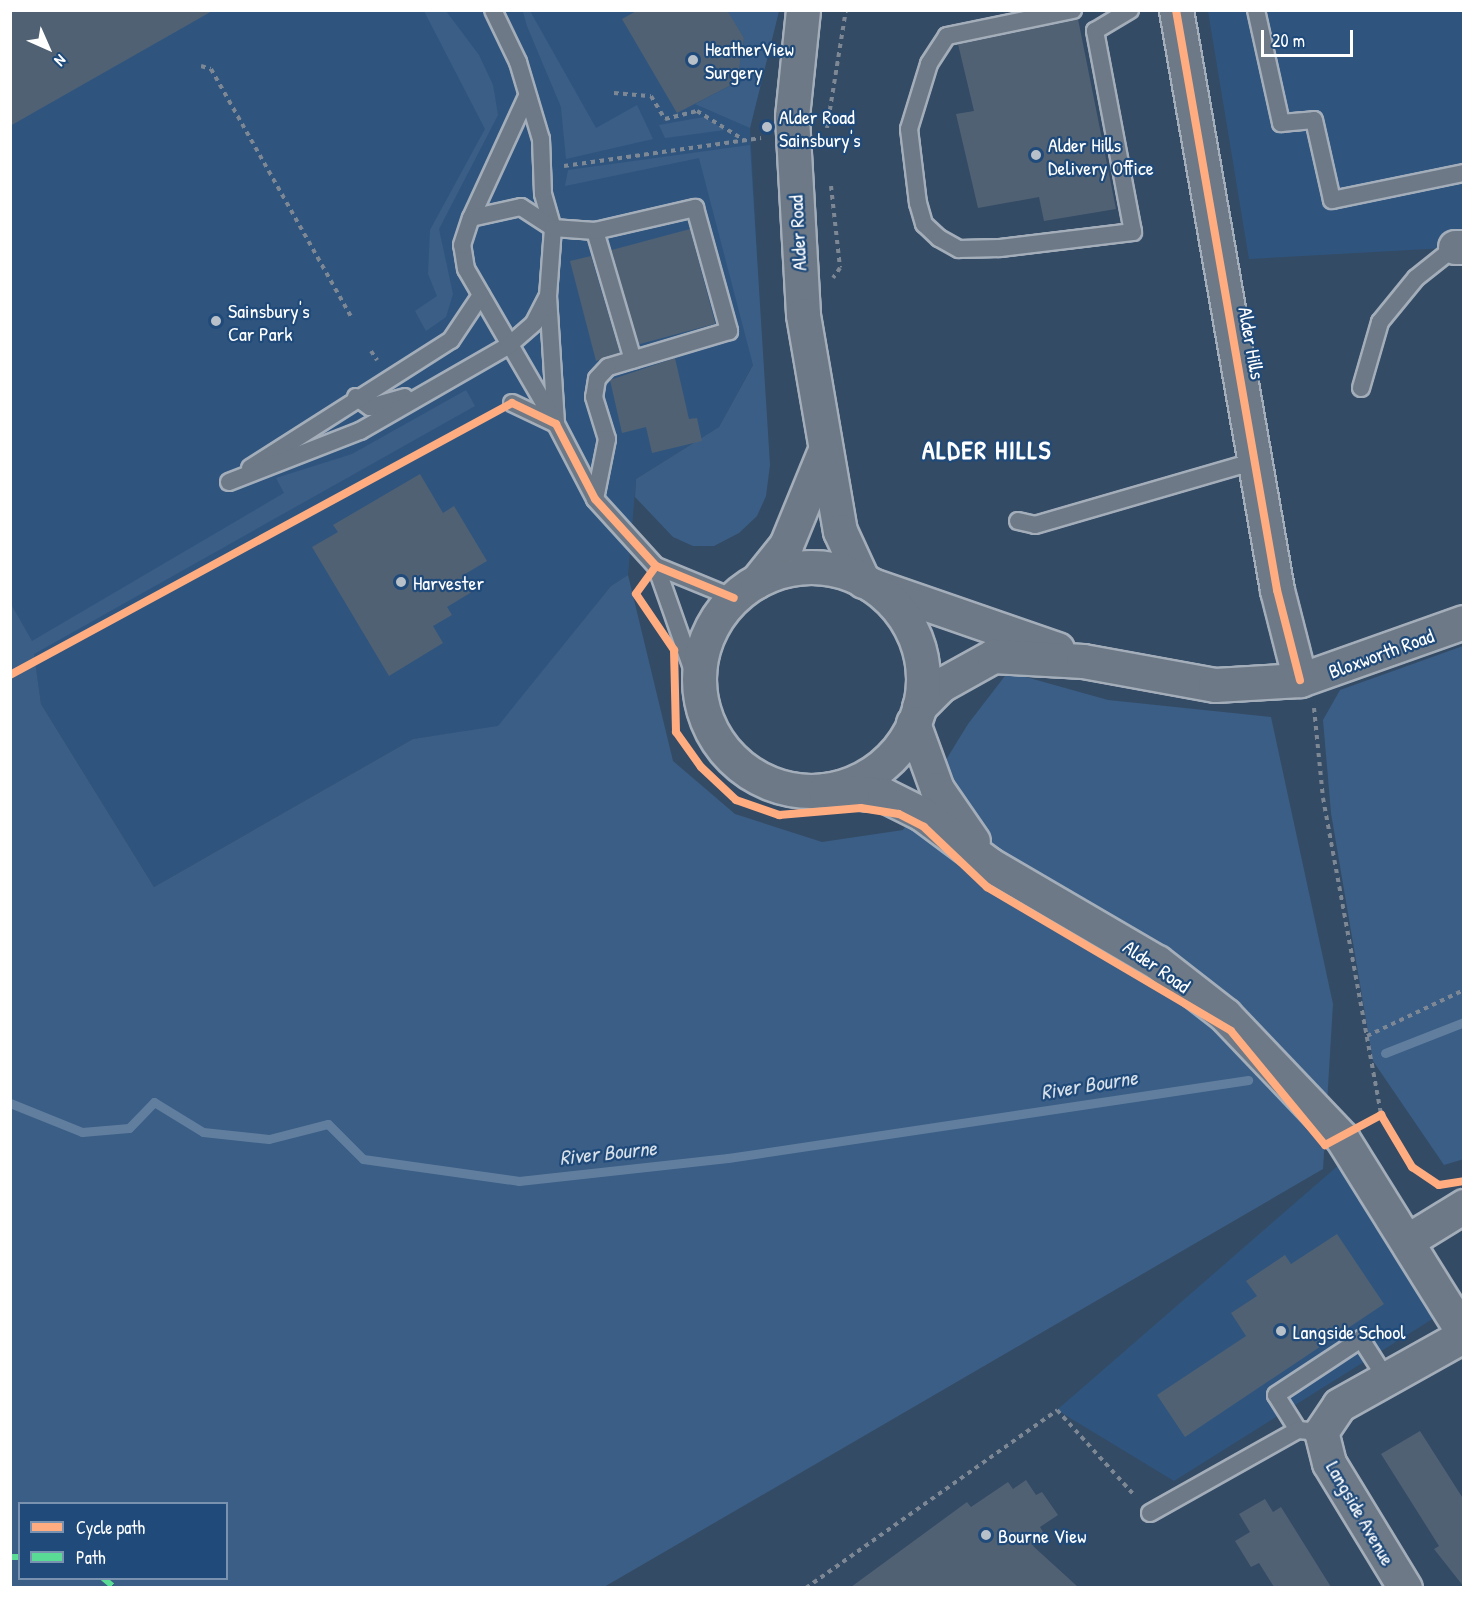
<!DOCTYPE html>
<html>
<head>
<meta charset="utf-8">
<style>
  body { margin:0 }
  #map { position:relative; width:1474px; height:1598px; overflow:hidden; background:#344b65; font-family:"Patrick Hand",sans-serif }
  div>[style] { position:absolute }
  [style*='--x'] { left:calc(var(--x)*1px); top:calc(var(--y)*1px); width:calc(var(--w)*1px); rotate:calc(var(--a)*1deg) }
  .built>* { inset:0; background:#2f557f }
  .green>* { inset:0; background:#3b5e86 }
  .stream>* { height:9px; margin:-4.5px; padding:0 4.5px; transform-origin:4.5px; border-radius:4.5px; background:#617e9e }
  .building>* { inset:0; background:#506174; transform-origin:0 0 }
  .path>* { height:4px; margin-top:-2px; transform-origin:0; background:repeating-linear-gradient(90deg,#7e8895 0 4.5px,transparent 0 9px) }
  .roads { filter:drop-shadow(2px 0 #a4aeba) drop-shadow(-2px 0 #a4aeba) drop-shadow(0 2px #a4aeba) drop-shadow(0 -2px #a4aeba) }
  .lane>* { height:16px; margin:-8px; padding:0 8px; transform-origin:8px; border-radius:8px; background:#6d7986 }
  .street>* { height:33px; margin:-16.5px; padding:0 16.5px; transform-origin:16.5px; border-radius:16.5px; background:#6d7986 }
  .primary>* { height:33px; margin:-16.5px; padding:0 16.5px; transform-origin:16.5px; border-radius:16.5px; background:#6d7986 }
  .primary>.ring { margin:-16.5px; padding:0; box-sizing:content-box; background:none; border:33px solid #6d7986; border-radius:50% }
  .quiet>* { height:6px; margin-top:-3px; transform-origin:0; background:repeating-linear-gradient(90deg,#5adb95 0 12px,transparent 0 18px) }
  .cycleway>* { height:8px; margin:-4px; padding:0 4px; transform-origin:4px; border-radius:4px; background:#ffac80 }
  .dots>* { width:16px; height:16px; translate:-50% -50%; box-sizing:border-box; border:3px solid #1f4a7a; border-radius:50% }
  span { translate:-50% -50%; white-space:nowrap; text-align:center; line-height:1.15; -webkit-text-stroke:4.5px #1f4a7a; paint-order:stroke }
  .poi-label { font-size:20px; color:#fff }
  .left { translate:0 -50%; text-align:left }
  .street-label { font-size:20px; color:#fff }
  .water-label { font-size:21px; color:#d8e0e8; font-style:italic }
  .district-label { font-size:26px; color:#fff; font-weight:700; letter-spacing:1.5px }
  .frame { position:absolute; inset:0; border:12px solid #fff; pointer-events:none }
  .legend { position:absolute; left:18px; top:1502px; width:210px; height:78px; box-sizing:border-box; background:#1f4a7a; border:2px solid #7992af; margin:0; padding:8px 10px; list-style:none; font-size:18px; color:#fff }
  .legend li { display:flex; align-items:center; gap:12px; height:30px }
  .legend b { width:30px; border:2px solid #7992af }
  .north { position:absolute; left:18px; top:18px; width:60px; height:60px; -webkit-text-stroke:4px #1f4a7a; paint-order:stroke; rotate:135deg; font-size:16px; font-weight:700; line-height:24px; text-align:center; color:#fff }
  .north::after { content:''; display:block; margin:auto; width:21px; height:27px; background:#fff; clip-path:polygon(50% 0,100% 100%,50% 72%,0 100%) }
  .scale { position:absolute; left:1261px; top:30px; width:92px; height:27px; box-sizing:border-box; border:3px solid #fff; border-top:0; padding-left:8px; font-size:18px; line-height:21px; white-space:nowrap; color:#fff; -webkit-text-stroke:4px #1f4a7a; paint-order:stroke }
</style>
</head>
<body>
<div id="map">
  <div class="built">
    <i style="clip-path:polygon(10px 11px,779px 11px,750px 128px,762px 348px,719px 427px,636px 479px,628px 575px,611px 586px,498px 727px,413px 739px,154px 887px,41px 704px,32px 642px,11px 604px)"></i>
    <i style="clip-path:polygon(1208px 11px,1463px 11px,1463px 247px,1249px 259px)"></i>
    <i style="clip-path:polygon(1340px 1164px,1442px 1313px,1174px 1481px,1057px 1410px)"></i>
  </div>
  <div class="green">
    <i style="clip-path:polygon(424px 11px,446px 11px,479px 55px,493px 85px,498px 115px,439px 229px,453px 294px,446px 317px,426px 331px,415px 311px,437px 296px,428px 274px,430px 230px,485px 129px)"></i>
    <i style="clip-path:polygon(530px 11px,596px 128px,637px 105px,653px 139px,566px 159px,561px 107px,527px 26px,523px 12px)"></i>
    <i style="clip-path:polygon(727px 11px,779px 11px,750px 128px,695px 104px,737px 82px,744px 38px)"></i>
    <i style="clip-path:polygon(704px 117px,725px 130px,665px 138px,659px 125px)"></i>
    <i style="clip-path:polygon(750px 145px,770px 465px,766px 496px,757px 516px,739px 533px,714px 546px,693px 546px,673px 537px,635px 497px,636px 479px,719px 427px,753px 365px,699px 158px,565px 186px,568px 170px)"></i>
    <i style="clip-path:polygon(evenodd,466px 390px,475px 406px,34px 654px,41px 704px,154px 887px,413px 739px,498px 726px,611px 586px,628px 575px,673px 761px,735px 814px,822px 842px,903px 830px,968px 724px,1008px 672px,1108px 700px,1271px 717px,1333px 1004px,1323px 1169px,604px 1587px,10px 1587px,11px 604px,32px 641px,284px 493px,276px 478px,352px 454px,466px 390px,20px 1504px,226px 1504px,226px 1578px,20px 1578px,20px 1504px)"></i>
    <i style="clip-path:polygon(1463px 646px,1464px 1159px,1444px 1165px,1373px 1061px,1331px 813px,1323px 720px,1340px 690px)"></i>
  </div>
  <div class="stream">
    <i style="--x:1385;--y:1053;--w:85;--a:-21.4"></i>
    <i style="--x:10;--y:1103;--w:78;--a:21.9"></i>
    <i style="--x:82;--y:1132;--w:47;--a:-4.9"></i>
    <i style="--x:129;--y:1128;--w:36;--a:-46"></i>
    <i style="--x:154;--y:1102;--w:57;--a:31.5"></i>
    <i style="--x:203;--y:1132;--w:66;--a:6.1"></i>
    <i style="--x:269;--y:1139;--w:61;--a:-14.3"></i>
    <i style="--x:328;--y:1124;--w:49;--a:45"></i>
    <i style="--x:363;--y:1159;--w:158;--a:8"></i>
    <i style="--x:519;--y:1181;--w:210;--a:-6.3"></i>
    <i style="--x:728;--y:1158;--w:526;--a:-8.53"></i>
  </div>
  <div class="building">
    <i style="clip-path:polygon(10px 10px,214px 10px,10px 126px)"></i>
    <i style="clip-path:polygon(638px 10px,727px 10px,744px 38px,737px 82px,677px 113px,622px 19px)"></i>
    <i style="clip-path:polygon(1078px 19px,1116px 209px,1044px 221px,1039px 197px,978px 208px,956px 114px,974px 111px,958px 44px)"></i>
    <i style="left:690px;top:229px;width:98px;height:81px;rotate:75deg"></i>
    <i style="clip-path:polygon(591px 256px,620px 353px,596px 361px,570px 261px)"></i>
    <i style="clip-path:polygon(675px 358px,689px 419px,697px 418px,702px 441px,652px 453px,646px 427px,622px 433px,610px 380px)"></i>
    <i style="clip-path:polygon(420px 474px,443px 513px,454px 506px,487px 561px,465px 574px,475px 590px,447px 607px,452px 615px,433px 626px,443px 643px,389px 676px,312px 547px,338px 532px,333px 525px)"></i>
    <i style="clip-path:polygon(1337px 1234px,1384px 1304px,1185px 1437px,1157px 1395px,1246px 1336px,1231px 1313px,1257px 1296px,1246px 1281px,1285px 1255px,1291px 1264px)"></i>
    <i style="clip-path:polygon(1420px 1431px,1464px 1500px,1464px 1587px,1434px 1549px,1439px 1546px,1381px 1454px)"></i>
    <i style="clip-path:polygon(1026px 1480px,1036px 1495px,1042px 1492px,1058px 1515px,1040px 1527px,1046px 1537px,1033px 1546px,1078px 1587px,851px 1587px,967px 1502px,971px 1507px,1008px 1482px,1013px 1489px)"></i>
    <i style="clip-path:polygon(1265px 1499px,1273px 1512px,1281px 1507px,1331px 1587px,1274px 1587px,1259px 1563px,1251px 1567px,1235px 1541px,1250px 1532px,1239px 1514px)"></i>
  </div>
  <div class="path">
    <i style="--x:201;--y:66;--w:10;--a:17"></i>
    <i style="--x:211;--y:69;--w:286;--a:60.5"></i>
    <i style="--x:614;--y:93;--w:37;--a:5"></i>
    <i style="--x:651;--y:96;--w:27;--a:59"></i>
    <i style="--x:665;--y:119;--w:33;--a:-14"></i>
    <i style="--x:697;--y:111;--w:55;--a:31.7"></i>
    <i style="--x:827;--y:128;--w:120;--a:-80.9"></i>
    <i style="--x:564;--y:166;--w:199;--a:-8.1"></i>
    <i style="--x:831;--y:186;--w:82;--a:83.7"></i>
    <i style="--x:840;--y:268;--w:12;--a:125"></i>
    <i style="--x:371;--y:351;--w:11;--a:56"></i>
    <i style="--x:1314;--y:708;--w:90;--a:84.3"></i>
    <i style="--x:1323;--y:798;--w:322;--a:79.6"></i>
    <i style="--x:1367;--y:1036;--w:107;--a:-25.4"></i>
    <i style="--x:806;--y:1588;--w:308;--a:-35.3"></i>
    <i style="--x:1057;--y:1410;--w:116;--a:47.8"></i>
  </div>
  <div class="roads">
    <div class="lane">
      <i style="--x:493;--y:10;--w:58;--a:64.3"></i>
      <i style="--x:518;--y:62;--w:80;--a:73.4"></i>
      <i style="--x:541;--y:139;--w:55;--a:87.9"></i>
      <i style="--x:543;--y:194;--w:35;--a:74"></i>
      <i style="--x:553;--y:228;--w:68;--a:94.2"></i>
      <i style="--x:548;--y:296;--w:127;--a:86.4"></i>
      <i style="--x:1073;--y:10;--w:129;--a:168.3"></i>
      <i style="--x:947;--y:36;--w:33;--a:123"></i>
      <i style="--x:929;--y:64;--w:68;--a:107.1"></i>
      <i style="--x:909;--y:129;--w:75;--a:83.1"></i>
      <i style="--x:918;--y:203;--w:22;--a:74"></i>
      <i style="--x:924;--y:224;--w:21;--a:43"></i>
      <i style="--x:939;--y:238;--w:23;--a:29"></i>
      <i style="--x:959;--y:249;--w:41;--a:-1.4"></i>
      <i style="--x:1000;--y:248;--w:134;--a:-6.9"></i>
      <i style="--x:1133;--y:232;--w:205;--a:-100.7"></i>
      <i style="--x:1095;--y:31;--w:41;--a:-31"></i>
      <i style="--x:1256;--y:10;--w:116;--a:77.5"></i>
      <i style="--x:1281;--y:123;--w:33;--a:-5"></i>
      <i style="--x:1314;--y:120;--w:82;--a:77.3"></i>
      <i style="--x:1332;--y:200;--w:135;--a:-11.6"></i>
      <i style="--x:471;--y:218;--w:134;--a:-65.3"></i>
      <i style="--x:595;--y:231;--w:134;--a:73.6"></i>
      <i style="--x:1361;--y:388;--w:69;--a:-73.9"></i>
      <i style="--x:1380;--y:322;--w:57;--a:-50.7"></i>
      <i style="--x:1416;--y:278;--w:50;--a:-38.5"></i>
      <i style="--x:356;--y:397;--w:17;--a:36"></i>
      <i style="--x:370;--y:407;--w:36;--a:-16"></i>
      <i style="--x:512;--y:403;--w:49;--a:25.5"></i>
      <i style="--x:556;--y:424;--w:85;--a:62.5"></i>
      <i style="--x:595;--y:499;--w:91;--a:47.7"></i>
      <i style="--x:656;--y:566;--w:84;--a:22.3"></i>
      <i style="--x:556;--y:424;--w:179;--a:-120.1"></i>
      <i style="--x:466;--y:269;--w:24;--a:-99"></i>
      <i style="--x:462;--y:245;--w:28;--a:-72"></i>
      <i style="--x:471;--y:218;--w:51;--a:-12.4"></i>
      <i style="--x:521;--y:207;--w:38;--a:33"></i>
      <i style="--x:553;--y:228;--w:42;--a:4.1"></i>
      <i style="--x:595;--y:231;--w:103;--a:-13"></i>
      <i style="--x:695;--y:208;--w:128;--a:74.5"></i>
      <i style="--x:729;--y:331;--w:126;--a:163.4"></i>
      <i style="--x:608;--y:367;--w:16;--a:133"></i>
      <i style="--x:597;--y:379;--w:18;--a:99"></i>
      <i style="--x:594;--y:397;--w:44;--a:72.8"></i>
      <i style="--x:607;--y:439;--w:61;--a:101.3"></i>
      <i style="--x:250;--y:468;--w:238;--a:-32.5"></i>
      <i style="--x:451;--y:340;--w:54;--a:-56.3"></i>
      <i style="--x:229;--y:482;--w:141;--a:-21.3"></i>
      <i style="--x:360;--y:431;--w:171;--a:-29.9"></i>
      <i style="--x:508;--y:346;--w:35;--a:-41"></i>
      <i style="--x:534;--y:323;--w:30;--a:-63"></i>
      <i style="--x:1018;--y:521;--w:17;--a:13"></i>
      <i style="--x:1035;--y:525;--w:229;--a:-16.2"></i>
      <i style="--x:656;--y:566;--w:133;--a:70.6"></i>
      <i style="--x:1298;--y:1430;--w:41;--a:-122.2"></i>
      <i style="--x:1276;--y:1395;--w:102;--a:-33.4"></i>
      <i style="--x:1361;--y:1339;--w:43;--a:57.4"></i>
      <i style="--x:1150;--y:1513;--w:170;--a:-29.3"></i>
      <i style="--x:1298;--y:1430;--w:23;--a:5"></i>
    </div>
    <div class="street">
      <i style="--x:1176;--y:10;--w:589;--a:80.12"></i>
      <i style="--x:1277;--y:590;--w:93;--a:75.7"></i>
      <i style="--x:1455;--y:247;--w:9;--a:0"></i>
      <i style="--x:872;--y:585;--w:196;--a:19.1"></i>
      <i style="--x:919;--y:707;--w:31;--a:-45"></i>
      <i style="--x:941;--y:685;--w:60;--a:-29.1"></i>
      <i style="--x:993;--y:656;--w:90;--a:3.2"></i>
      <i style="--x:1083;--y:661;--w:134;--a:10.3"></i>
      <i style="--x:1215;--y:685;--w:85;--a:-3.4"></i>
      <i style="--x:1300;--y:680;--w:174;--a:-19.5"></i>
      <i style="--x:1407;--y:1241;--w:67;--a:-31.6"></i>
      <i style="--x:1405;--y:1588;--w:146;--a:-121.3"></i>
      <i style="--x:1329;--y:1463;--w:32;--a:-104"></i>
      <i style="--x:1321;--y:1432;--w:32;--a:-56"></i>
      <i style="--x:1339;--y:1405;--w:143;--a:-29.2"></i>
    </div>
    <div class="primary">
      <i style="--x:803;--y:10;--w:108;--a:95.9"></i>
      <i style="--x:792;--y:117;--w:198;--a:86.8"></i>
      <i style="--x:803;--y:315;--w:219;--a:80.3"></i>
      <i style="--x:840;--y:531;--w:55;--a:65.3"></i>
      <i class="ring" style="left:699px;top:567px;width:191px;height:191px"></i>
      <i style="--x:757;--y:581;--w:46;--a:-51.1"></i>
      <i style="--x:786;--y:545;--w:97;--a:-67.7"></i>
      <i style="--x:913;--y:723;--w:70;--a:70"></i>
      <i style="--x:937;--y:789;--w:63;--a:55.3"></i>
      <i style="--x:825;--y:790;--w:59;--a:4.8"></i>
      <i style="--x:884;--y:795;--w:42;--a:26.6"></i>
      <i style="--x:922;--y:814;--w:84;--a:36.7"></i>
      <i style="--x:989;--y:864;--w:194;--a:30.3"></i>
      <i style="--x:1157;--y:962;--w:86;--a:37.9"></i>
      <i style="--x:1225;--y:1015;--w:170;--a:46.4"></i>
      <i style="--x:1342;--y:1138;--w:231;--a:58.1"></i>
    </div>
  </div>
  <div class="quiet">
    <i style="--x:10;--y:1557;--w:10;--a:0"></i>
    <i style="--x:103;--y:1578;--w:16;--a:40"></i>
  </div>
  <div class="cycleway">
    <i style="--x:1176;--y:10;--w:589;--a:80.12"></i>
    <i style="--x:1277;--y:590;--w:93;--a:75.7"></i>
    <i style="--x:656;--y:566;--w:34;--a:126"></i>
    <i style="--x:636;--y:594;--w:68;--a:55.8"></i>
    <i style="--x:674;--y:650;--w:82;--a:88.6"></i>
    <i style="--x:676;--y:732;--w:43;--a:54.5"></i>
    <i style="--x:701;--y:767;--w:48;--a:43.3"></i>
    <i style="--x:736;--y:800;--w:46;--a:19.2"></i>
    <i style="--x:779;--y:815;--w:82;--a:-4.9"></i>
    <i style="--x:861;--y:808;--w:38;--a:9"></i>
    <i style="--x:899;--y:814;--w:28;--a:27"></i>
    <i style="--x:924;--y:827;--w:87;--a:43.6"></i>
    <i style="--x:987;--y:887;--w:283;--a:30.5"></i>
    <i style="--x:1231;--y:1031;--w:148;--a:50.5"></i>
    <i style="--x:1325;--y:1145;--w:64;--a:-28.2"></i>
    <i style="--x:1381;--y:1115;--w:61;--a:59.2"></i>
    <i style="--x:1412;--y:1167;--w:32;--a:34"></i>
    <i style="--x:1439;--y:1185;--w:25;--a:-9"></i>
    <i style="--x:10;--y:675;--w:571;--a:-28.45"></i>
    <i style="--x:512;--y:403;--w:49;--a:25.5"></i>
    <i style="--x:556;--y:424;--w:85;--a:62.5"></i>
    <i style="--x:595;--y:499;--w:91;--a:47.7"></i>
    <i style="--x:656;--y:566;--w:84;--a:22.3"></i>
  </div>
  <div class="dots">
    <i style="left:693px;top:60px;background:#b8c0c9"></i>
    <i style="left:767px;top:127px;background:#b8c0c9"></i>
    <i style="left:1036px;top:155px;background:#b8c0c9"></i>
    <i style="left:216px;top:321px;background:#b8c0c9"></i>
    <i style="left:401px;top:582px;background:#b8c0c9"></i>
    <i style="left:1281px;top:1331px;background:#b8c0c9"></i>
    <i style="left:986px;top:1535px;background:#b8c0c9"></i>
  </div>
  <div class="poi-label">
    <span class="left" style="left:705px;top:60px">HeatherView<br>Surgery</span>
    <span class="left" style="left:779px;top:128px">Alder Road<br>Sainsbury's</span>
    <span class="left" style="left:1048px;top:156px">Alder Hills<br>Delivery Office</span>
    <span class="left" style="left:228px;top:322px">Sainsbury's<br>Car Park</span>
    <span class="left" style="left:413px;top:582px">Harvester</span>
    <span class="left" style="left:1293px;top:1331px">Langside School</span>
    <span class="left" style="left:998px;top:1535px">Bourne View</span>
  </div>
  <div class="street-label">
    <span style="left:797px;top:233px;rotate:-93deg">Alder Road</span>
    <span style="left:1252px;top:343px;rotate:80deg">Alder Hills</span>
    <span style="left:1381px;top:653px;rotate:-20deg">Bloxworth Road</span>
    <span style="left:1157px;top:966px;rotate:35deg">Alder Road</span>
    <span style="left:1361px;top:1513px;rotate:60deg">Langside Avenue</span>
  </div>
  <div class="water-label">
    <span style="left:1089px;top:1085px;rotate:-9deg">River Bourne</span>
    <span style="left:608px;top:1153px;rotate:-6deg">River Bourne</span>
  </div>
  <div class="district-label">
    <span style="left:987px;top:450px">ALDER HILLS</span>
  </div>
  <div class="frame"></div>
  <ul class="legend">
  <li><b style="height:8px;background:#ffac80"></b>Cycle path</li>
  <li><b style="height:8px;background:#5adb95"></b>Path</li>
  </ul>
  <div class="north">N</div>
  <div class="scale">20 m</div>
</div>
</body>
</html>
